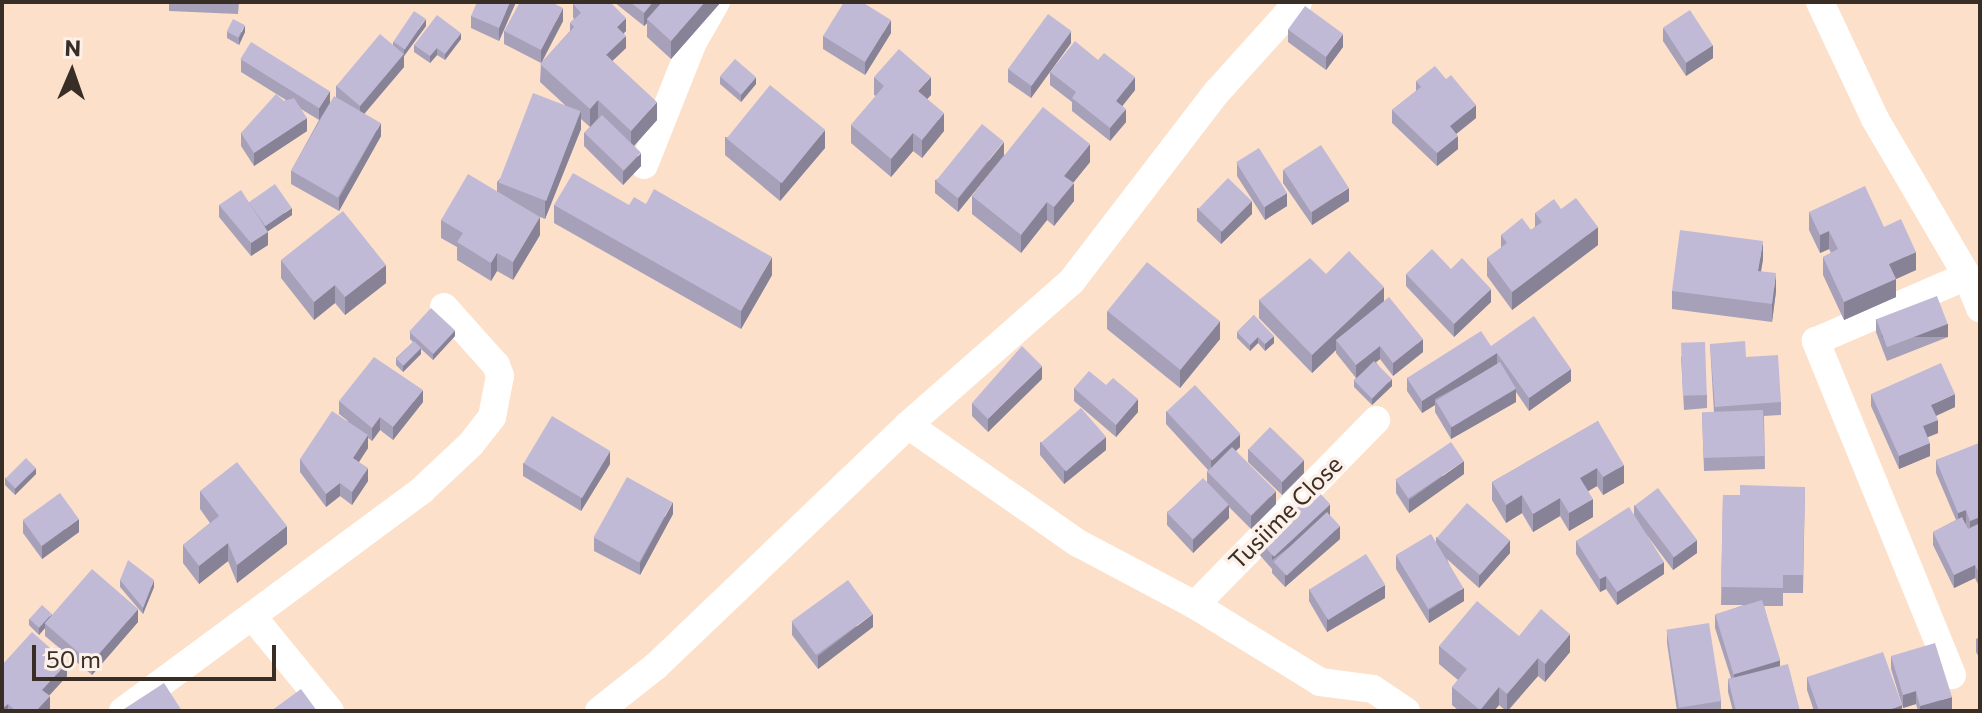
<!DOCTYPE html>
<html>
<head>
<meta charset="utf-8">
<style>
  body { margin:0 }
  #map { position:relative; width:1982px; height:713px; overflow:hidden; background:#fce0ca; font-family:Commissioner,sans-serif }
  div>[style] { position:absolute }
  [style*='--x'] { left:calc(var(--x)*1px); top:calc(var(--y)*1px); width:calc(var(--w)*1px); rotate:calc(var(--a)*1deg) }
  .street>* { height:28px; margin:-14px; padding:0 14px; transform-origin:14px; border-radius:14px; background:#fff }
  .wall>* { inset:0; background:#a6a0b9 }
  .shaded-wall>* { inset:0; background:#878296; transform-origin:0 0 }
  .building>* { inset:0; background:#c1bad7; transform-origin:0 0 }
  span { translate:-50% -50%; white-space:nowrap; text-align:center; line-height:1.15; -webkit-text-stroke:7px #fcf0e8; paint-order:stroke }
  .street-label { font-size:24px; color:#392e26 }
  .frame { position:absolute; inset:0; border:4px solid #392e26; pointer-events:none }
  .north { position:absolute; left:32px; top:32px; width:80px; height:80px; -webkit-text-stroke:6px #fcf0e8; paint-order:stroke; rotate:2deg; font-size:22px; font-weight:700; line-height:32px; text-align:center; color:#392e26 }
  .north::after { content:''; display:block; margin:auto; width:28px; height:36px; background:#392e26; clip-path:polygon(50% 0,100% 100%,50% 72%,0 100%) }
  .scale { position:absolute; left:32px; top:645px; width:244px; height:36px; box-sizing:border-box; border:4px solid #392e26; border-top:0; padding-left:10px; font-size:24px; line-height:28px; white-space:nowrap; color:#392e26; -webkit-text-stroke:6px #fcf0e8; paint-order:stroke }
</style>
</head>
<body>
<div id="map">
  <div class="street">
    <i style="--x:1820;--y:2;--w:129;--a:64.8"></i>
    <i style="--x:1875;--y:119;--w:182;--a:59.6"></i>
    <i style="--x:1967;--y:276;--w:35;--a:68"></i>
    <i style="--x:644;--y:165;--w:132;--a:-68.3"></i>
    <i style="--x:693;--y:42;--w:46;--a:-60.1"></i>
    <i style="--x:908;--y:425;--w:207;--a:34.8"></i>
    <i style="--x:1078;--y:543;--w:132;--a:27.9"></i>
    <i style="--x:1195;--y:605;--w:147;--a:31.6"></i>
    <i style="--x:1320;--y:682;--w:53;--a:7.5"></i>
    <i style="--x:1373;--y:689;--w:40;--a:34"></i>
    <i style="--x:1195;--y:605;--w:259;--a:-45.6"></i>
    <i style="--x:252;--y:616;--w:212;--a:-36.5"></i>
    <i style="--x:422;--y:490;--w:67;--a:-43.2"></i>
    <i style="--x:471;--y:444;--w:34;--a:-52"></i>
    <i style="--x:492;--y:417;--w:42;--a:-79"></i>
    <i style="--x:500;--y:376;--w:12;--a:-110"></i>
    <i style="--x:496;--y:365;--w:78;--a:-131.9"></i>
    <i style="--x:1952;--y:675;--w:361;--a:-112.2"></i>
    <i style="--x:1816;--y:341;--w:164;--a:-23.3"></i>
    <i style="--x:123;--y:711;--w:160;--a:-36.4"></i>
    <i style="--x:252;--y:616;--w:123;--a:50.6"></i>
    <i style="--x:599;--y:711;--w:73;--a:-38.3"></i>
    <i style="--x:656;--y:666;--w:349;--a:-43.7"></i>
    <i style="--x:908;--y:425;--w:217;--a:-41.3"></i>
    <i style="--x:1071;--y:282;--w:240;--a:-52.5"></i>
    <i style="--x:1217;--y:92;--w:121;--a:-48"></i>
  </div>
  <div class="wall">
    <i style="clip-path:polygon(169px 2px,239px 2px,238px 14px,169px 11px)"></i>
    <i style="clip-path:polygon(516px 2px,499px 41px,471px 28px,471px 16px)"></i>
    <i style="clip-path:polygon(614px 2px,660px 2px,660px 5px,661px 2px,721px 2px,671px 59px,647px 37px,647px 23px,644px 26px)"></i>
    <i style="clip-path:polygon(573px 4px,626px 31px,624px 33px,626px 48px,612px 61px,657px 120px,634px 146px,641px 166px,623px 185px,584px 146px,584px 133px,590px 127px,581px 119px,581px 129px,545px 219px,540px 217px,540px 235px,513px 280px,497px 271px,491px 281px,457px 260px,457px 247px,441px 238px,441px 220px,497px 192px,497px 182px,565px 105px,540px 82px,541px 63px,504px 44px,504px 31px,563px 21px,542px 62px,570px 31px,570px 23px,574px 19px,573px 17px)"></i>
    <i style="clip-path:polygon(426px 26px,404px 56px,404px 67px,364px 113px,381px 136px,339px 211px,291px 184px,291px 171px,319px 120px,301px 109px,307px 131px,254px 166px,241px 146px,241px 133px,286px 100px,241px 72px,241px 59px,330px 103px,336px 97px,336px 86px,393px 45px,393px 42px)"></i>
    <i style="clip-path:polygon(1663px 28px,1713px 58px,1686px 76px,1663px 41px)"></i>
    <i style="clip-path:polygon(1288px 29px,1343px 47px,1326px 70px,1288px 42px)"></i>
    <i style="clip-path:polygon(227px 32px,245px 32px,239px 45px,227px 38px)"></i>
    <i style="clip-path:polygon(891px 33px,865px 75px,823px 49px,823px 36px)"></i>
    <i style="clip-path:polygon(461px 39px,445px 60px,437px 55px,430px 63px,414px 52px,414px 45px)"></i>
    <i style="clip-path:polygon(1071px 43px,1031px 98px,1008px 82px,1008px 69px)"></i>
    <i style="clip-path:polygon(1050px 72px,1135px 90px,1122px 106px,1126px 122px,1110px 141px,1072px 111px,1072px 102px,1050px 85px)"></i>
    <i style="clip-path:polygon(720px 77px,756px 84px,741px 102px,720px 84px)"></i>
    <i style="clip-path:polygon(874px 77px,931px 95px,927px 99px,944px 131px,922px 158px,913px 151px,891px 177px,851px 143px,851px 125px,876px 96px,874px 95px)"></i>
    <i style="clip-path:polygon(1416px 81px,1476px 118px,1456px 134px,1458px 149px,1437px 166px,1392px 123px,1392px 110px,1416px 91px)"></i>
    <i style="clip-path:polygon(725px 137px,825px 148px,780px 201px,725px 155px)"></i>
    <i style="clip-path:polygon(1004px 155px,1090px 162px,1073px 183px,1074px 201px,1054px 226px,1047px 220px,1021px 253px,972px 214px,972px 196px,1003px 157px,958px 212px,935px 193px,935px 180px)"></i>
    <i style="clip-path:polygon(1237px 163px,1287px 206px,1265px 220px,1237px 176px)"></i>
    <i style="clip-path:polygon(1283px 170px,1349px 201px,1312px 225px,1283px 183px)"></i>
    <i style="clip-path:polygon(249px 202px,292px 215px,268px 231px,268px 245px,251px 256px,219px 217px,219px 205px)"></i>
    <i style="clip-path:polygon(554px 205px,629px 205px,772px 275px,741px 329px,554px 223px)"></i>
    <i style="clip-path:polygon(1197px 208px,1252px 214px,1221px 244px,1197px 221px)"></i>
    <i style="clip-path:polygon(1561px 209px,1598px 245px,1512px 310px,1487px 276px,1487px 258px,1501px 248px,1501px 235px,1531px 230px,1535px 227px,1535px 213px)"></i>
    <i style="clip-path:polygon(1809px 212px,1884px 227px,1916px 270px,1896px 279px,1896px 297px,1844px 320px,1823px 275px,1823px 257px,1831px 253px,1829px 249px,1820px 253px,1809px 230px)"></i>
    <i style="clip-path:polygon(1763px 259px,1761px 271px,1776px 291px,1772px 322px,1672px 309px,1672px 291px)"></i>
    <i style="clip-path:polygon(281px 260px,386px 283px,345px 315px,335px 303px,314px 320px,281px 278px)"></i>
    <i style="clip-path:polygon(1451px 269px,1491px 302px,1454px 337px,1406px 286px,1406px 274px)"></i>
    <i style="clip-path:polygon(1326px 274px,1384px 302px,1423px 352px,1393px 376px,1380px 359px,1376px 362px,1392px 386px,1372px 405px,1354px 387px,1354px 380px,1356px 378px,1336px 353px,1336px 350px,1312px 373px,1259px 318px,1259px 300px)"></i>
    <i style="clip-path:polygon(1107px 311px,1220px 339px,1180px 388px,1107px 329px)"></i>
    <i style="clip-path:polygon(1254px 315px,1274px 343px,1265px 351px,1258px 343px,1250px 351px,1237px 338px,1237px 332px)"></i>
    <i style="clip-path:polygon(1876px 319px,1948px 337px,1887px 361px,1876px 332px)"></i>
    <i style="clip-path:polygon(410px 332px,455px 336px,433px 360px,421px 349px,421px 354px,403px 372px,396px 365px,396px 358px,413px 342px,410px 339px)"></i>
    <i style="clip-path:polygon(1710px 344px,1746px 357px,1781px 402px,1781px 415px,1764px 416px,1765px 469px,1704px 471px,1702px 413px,1714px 413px)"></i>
    <i style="clip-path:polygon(1491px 346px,1571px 381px,1529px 411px,1516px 392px,1516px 402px,1451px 439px,1435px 412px,1435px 405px,1422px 413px,1407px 391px,1407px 378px)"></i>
    <i style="clip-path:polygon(1681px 356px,1707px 395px,1707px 408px,1684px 410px)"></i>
    <i style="clip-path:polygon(1042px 379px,988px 432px,972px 416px,972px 403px)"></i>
    <i style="clip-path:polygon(1074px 388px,1138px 412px,1116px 437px,1074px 401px)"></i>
    <i style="clip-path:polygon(1871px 394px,1955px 407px,1936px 416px,1938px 433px,1928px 437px,1930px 456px,1899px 469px,1871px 406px)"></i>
    <i style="clip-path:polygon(339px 401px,423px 402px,393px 440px,380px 430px,372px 441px,368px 438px,368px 448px,359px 462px,368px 481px,352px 505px,340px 496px,326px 507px,300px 472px,300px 459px,348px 421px,339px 414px)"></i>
    <i style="clip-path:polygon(1166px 411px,1240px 447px,1236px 451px,1276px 504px,1251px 529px,1229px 507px,1229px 518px,1193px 553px,1167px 525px,1167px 512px,1207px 482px,1207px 472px,1208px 470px,1166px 424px)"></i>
    <i style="clip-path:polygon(1598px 421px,1624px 483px,1603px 495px,1597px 486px,1588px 491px,1593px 517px,1569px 531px,1560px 516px,1533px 532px,1522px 513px,1506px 523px,1492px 500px,1492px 482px)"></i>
    <i style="clip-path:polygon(1040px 442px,1106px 450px,1064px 484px,1040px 455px)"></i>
    <i style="clip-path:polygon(1980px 444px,1980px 588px,1975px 578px,1954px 588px,1933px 545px,1933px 532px,1956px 520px,1936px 473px,1936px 460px)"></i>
    <i style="clip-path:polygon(1248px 449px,1304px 473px,1282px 495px,1248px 462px)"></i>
    <i style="clip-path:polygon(523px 463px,610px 464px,581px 511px,523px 476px)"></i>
    <i style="clip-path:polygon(36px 474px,15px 495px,5px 485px,5px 478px)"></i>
    <i style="clip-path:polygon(1464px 474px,1409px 513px,1396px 493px,1396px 480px)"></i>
    <i style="clip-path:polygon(1805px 487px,1803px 593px,1783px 593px,1783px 606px,1764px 606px,1780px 666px,1800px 711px,1733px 711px,1728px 692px,1728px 679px,1731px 678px,1715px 628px,1715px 615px,1744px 605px,1721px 605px,1723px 495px,1740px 495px)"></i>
    <i style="clip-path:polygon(200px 491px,287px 544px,237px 583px,228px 561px,199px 584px,183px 563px,183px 545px,210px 523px,200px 509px)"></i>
    <i style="clip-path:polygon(1634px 505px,1697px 553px,1673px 570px,1646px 534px,1664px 574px,1617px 605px,1606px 589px,1600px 592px,1576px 554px,1576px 541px,1634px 516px)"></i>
    <i style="clip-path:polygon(673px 514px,640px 575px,594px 551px,594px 538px)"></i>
    <i style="clip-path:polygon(1330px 516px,1340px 539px,1285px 587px,1272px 573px,1272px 569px,1258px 553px,1258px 540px)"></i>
    <i style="clip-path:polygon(23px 520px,79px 532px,42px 559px,23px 533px)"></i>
    <i style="clip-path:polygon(1436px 537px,1510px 553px,1479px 588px,1447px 559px,1464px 601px,1429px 623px,1396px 569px,1396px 556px,1436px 543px)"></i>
    <i style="clip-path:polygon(120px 580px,154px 587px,143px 614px,120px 587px)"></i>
    <i style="clip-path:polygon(1309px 589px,1385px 598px,1327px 632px,1309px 601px)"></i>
    <i style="clip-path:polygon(52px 616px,138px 622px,92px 675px,45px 636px,45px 628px,39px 635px,29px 625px,29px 619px)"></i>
    <i style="clip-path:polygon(792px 622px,873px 627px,818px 669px,792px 635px)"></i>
    <i style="clip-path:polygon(1667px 630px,1721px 701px,1721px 711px,1677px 711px,1667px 643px)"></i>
    <i style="clip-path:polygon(1519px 636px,1570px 652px,1545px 682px,1538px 676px,1508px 711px,1506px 711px,1499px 705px,1494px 711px,1459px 711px,1452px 705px,1452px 687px,1458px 680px,1439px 664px,1439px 646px)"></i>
    <i style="clip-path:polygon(1980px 637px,1980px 659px,1976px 652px,1976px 639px)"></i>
    <i style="clip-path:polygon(1891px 656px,1952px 710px,1948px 711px,1918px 711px,1916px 704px,1903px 708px,1891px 669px)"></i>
    <i style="clip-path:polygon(2px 665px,67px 676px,49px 696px,50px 709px,48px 711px,2px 711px)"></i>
    <i style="clip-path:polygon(1807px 677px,1902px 711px,1814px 711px,1807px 690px)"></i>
  </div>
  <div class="shaded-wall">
    <i style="clip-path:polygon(510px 2px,516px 2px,499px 41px,499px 28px)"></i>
    <i style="clip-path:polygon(653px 2px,660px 2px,660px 7px,647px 19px,647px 23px,644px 26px,644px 13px)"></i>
    <i style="clip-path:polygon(705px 2px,721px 2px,671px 59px,671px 41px)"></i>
    <i style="clip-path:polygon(563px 8px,563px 21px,541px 63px,541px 50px)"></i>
    <i style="clip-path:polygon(626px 18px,626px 31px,617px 39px,617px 27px)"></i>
    <i style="clip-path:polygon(426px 19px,426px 26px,404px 56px,404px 50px)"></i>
    <i style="clip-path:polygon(891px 20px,891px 33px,865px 75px,865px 62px)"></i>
    <i style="clip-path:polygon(245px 25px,245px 32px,239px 45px,239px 38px)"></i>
    <i style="clip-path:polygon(1071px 31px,1071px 43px,1031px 98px,1031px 85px)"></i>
    <i style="clip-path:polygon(461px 33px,461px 39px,445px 60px,445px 54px)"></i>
    <i style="clip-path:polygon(1343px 34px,1343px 47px,1326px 70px,1326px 57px)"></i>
    <i style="clip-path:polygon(626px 36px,626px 48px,603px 70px,603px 57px)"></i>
    <i style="clip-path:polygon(1713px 45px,1713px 58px,1686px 76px,1686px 63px)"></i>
    <i style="clip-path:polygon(437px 48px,437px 55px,430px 63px,430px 56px)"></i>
    <i style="clip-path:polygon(404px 54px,404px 67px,360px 119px,360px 106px)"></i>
    <i style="clip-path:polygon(756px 77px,756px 84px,741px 102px,741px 95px)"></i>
    <i style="clip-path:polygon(931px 77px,931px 95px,918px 109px,918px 91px)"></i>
    <i style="clip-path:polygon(1135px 77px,1135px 90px,1116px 114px,1116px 101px)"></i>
    <i style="clip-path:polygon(330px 91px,330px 103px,319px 120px,319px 108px)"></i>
    <i style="clip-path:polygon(598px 100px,598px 118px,590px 127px,590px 109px)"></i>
    <i style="clip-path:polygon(657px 102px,657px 120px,631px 149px,631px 131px)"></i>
    <i style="clip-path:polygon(1476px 105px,1476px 118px,1450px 139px,1450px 126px)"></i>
    <i style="clip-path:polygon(1126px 109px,1126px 122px,1110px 141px,1110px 128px)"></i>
    <i style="clip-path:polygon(581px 111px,581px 129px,545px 219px,545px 201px)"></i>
    <i style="clip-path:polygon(944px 113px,944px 131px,922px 158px,922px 140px)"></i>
    <i style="clip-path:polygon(307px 118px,307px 131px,254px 166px,254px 153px)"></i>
    <i style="clip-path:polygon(381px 123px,381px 136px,339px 211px,339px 198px)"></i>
    <i style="clip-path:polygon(825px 130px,825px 148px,780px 201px,780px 183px)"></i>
    <i style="clip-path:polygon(913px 133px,913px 151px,891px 177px,891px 159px)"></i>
    <i style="clip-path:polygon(1458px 136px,1458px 149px,1437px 166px,1437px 153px)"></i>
    <i style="clip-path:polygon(1004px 142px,1004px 155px,958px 212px,958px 199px)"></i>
    <i style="clip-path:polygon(1090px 144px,1090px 162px,1064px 194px,1064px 176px)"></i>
    <i style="clip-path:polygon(641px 153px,641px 166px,623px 185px,623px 172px)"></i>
    <i style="clip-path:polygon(1074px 183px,1074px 201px,1054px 226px,1054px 207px)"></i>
    <i style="clip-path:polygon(1349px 188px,1349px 201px,1312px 225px,1312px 212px)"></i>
    <i style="clip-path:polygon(1287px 193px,1287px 206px,1265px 220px,1265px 207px)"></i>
    <i style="clip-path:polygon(1252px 201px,1252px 214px,1221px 244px,1221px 231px)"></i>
    <i style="clip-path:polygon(1047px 202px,1047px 220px,1021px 253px,1021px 235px)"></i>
    <i style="clip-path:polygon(292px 208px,292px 215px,264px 234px,264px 227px)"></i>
    <i style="clip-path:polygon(540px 217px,540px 235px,513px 280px,513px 262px)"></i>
    <i style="clip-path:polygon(1598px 227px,1598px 245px,1512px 310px,1512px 292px)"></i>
    <i style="clip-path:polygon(1829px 231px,1829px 249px,1820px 253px,1820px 235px)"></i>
    <i style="clip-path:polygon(268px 232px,268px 245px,251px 256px,251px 243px)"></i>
    <i style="clip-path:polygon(1763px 241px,1763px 259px,1758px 289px,1758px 271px)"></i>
    <i style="clip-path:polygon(1916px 252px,1916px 270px,1896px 279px,1896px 297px,1844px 320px,1844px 302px,1889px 264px)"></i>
    <i style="clip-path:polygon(497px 253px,497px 271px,491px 281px,491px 263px)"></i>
    <i style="clip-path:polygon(772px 257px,772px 275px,741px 329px,741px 311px)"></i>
    <i style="clip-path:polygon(386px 265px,386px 283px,345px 315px,345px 297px)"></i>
    <i style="clip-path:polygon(1776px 273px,1776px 291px,1772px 322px,1772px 304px)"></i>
    <i style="clip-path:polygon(335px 285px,335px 303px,314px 320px,314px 302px)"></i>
    <i style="clip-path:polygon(1384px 287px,1384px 305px,1336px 340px,1336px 350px,1312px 373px,1312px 355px)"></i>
    <i style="clip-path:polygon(1491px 289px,1491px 302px,1454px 337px,1454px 324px)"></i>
    <i style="clip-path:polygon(1220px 321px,1220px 339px,1180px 388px,1180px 370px)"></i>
    <i style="left:1948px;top:324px;width:13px;height:66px;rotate:90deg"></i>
    <i style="clip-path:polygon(455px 330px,455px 336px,433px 360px,433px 353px)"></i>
    <i style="clip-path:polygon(1274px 336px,1274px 343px,1265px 351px,1265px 344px)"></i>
    <i style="clip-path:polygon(1258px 337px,1258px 343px,1250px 351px,1250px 345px)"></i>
    <i style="clip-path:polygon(1423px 339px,1423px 352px,1393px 376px,1393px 363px)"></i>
    <i style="clip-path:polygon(1380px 346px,1380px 359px,1356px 378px,1356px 365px)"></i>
    <i style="clip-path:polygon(421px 348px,421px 354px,403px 372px,403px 365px)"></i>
    <i style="clip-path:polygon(1497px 353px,1497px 366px,1435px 399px,1435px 405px,1422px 413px,1422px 401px)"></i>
    <i style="clip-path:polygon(1042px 366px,1042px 379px,988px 432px,988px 419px)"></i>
    <i style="clip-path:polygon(1571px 369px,1571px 381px,1529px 411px,1529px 398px)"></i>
    <i style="clip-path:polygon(1392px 379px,1392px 386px,1372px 405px,1372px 399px)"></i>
    <i style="clip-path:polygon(1516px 389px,1516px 402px,1451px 439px,1451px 426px)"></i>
    <i style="clip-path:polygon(423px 390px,423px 402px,393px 440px,393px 427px)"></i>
    <i style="clip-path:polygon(1955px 394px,1955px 407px,1931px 418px,1931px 405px)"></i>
    <i style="clip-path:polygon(1138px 399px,1138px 412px,1116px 437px,1116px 425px)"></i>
    <i style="clip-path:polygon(380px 417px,380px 430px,372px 441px,372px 428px)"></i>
    <i style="clip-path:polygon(1938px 420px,1938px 433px,1923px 439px,1923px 426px)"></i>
    <i style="clip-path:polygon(1240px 434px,1240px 447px,1211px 473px,1211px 460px)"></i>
    <i style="clip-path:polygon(368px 435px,368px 448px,353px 471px,353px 458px)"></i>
    <i style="clip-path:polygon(1106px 437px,1106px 450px,1064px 484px,1064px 471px)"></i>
    <i style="clip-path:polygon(1930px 443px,1930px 456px,1899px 469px,1899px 456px)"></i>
    <i style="clip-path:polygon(610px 451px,610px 464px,581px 511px,581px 498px)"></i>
    <i style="clip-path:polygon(1304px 460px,1304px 473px,1282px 495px,1282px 482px)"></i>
    <i style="clip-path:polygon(1464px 461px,1464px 474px,1409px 513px,1409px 500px)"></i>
    <i style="clip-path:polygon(1624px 465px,1624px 483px,1603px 495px,1603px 477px)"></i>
    <i style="clip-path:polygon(36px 468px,36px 474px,15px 495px,15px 488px)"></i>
    <i style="clip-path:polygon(368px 468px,368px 481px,352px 505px,352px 492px)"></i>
    <i style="clip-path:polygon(1597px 468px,1597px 486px,1580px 496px,1580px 478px)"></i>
    <i style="clip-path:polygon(340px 483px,340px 496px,326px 507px,326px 494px)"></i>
    <i style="clip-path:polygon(1276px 491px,1276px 504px,1251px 529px,1251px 516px)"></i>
    <i style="clip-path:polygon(1522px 495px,1522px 513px,1506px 523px,1506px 505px)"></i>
    <i style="clip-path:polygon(1560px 498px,1560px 516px,1533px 532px,1533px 514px)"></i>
    <i style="clip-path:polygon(1593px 499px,1593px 517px,1569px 531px,1569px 513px)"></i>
    <i style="clip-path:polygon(673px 502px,673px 514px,640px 575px,640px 563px)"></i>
    <i style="clip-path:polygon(1330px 504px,1330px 517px,1272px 560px,1272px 556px)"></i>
    <i style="clip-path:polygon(1229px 505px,1229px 518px,1193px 553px,1193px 540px)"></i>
    <i style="clip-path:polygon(1966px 510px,1966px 523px,1958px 526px,1958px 513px)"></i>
    <i style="clip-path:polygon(1980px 517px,1980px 530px,1970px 534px,1970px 521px)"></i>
    <i style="clip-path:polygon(79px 519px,79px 532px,42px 559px,42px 546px)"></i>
    <i style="clip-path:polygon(287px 526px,287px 544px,237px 583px,237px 565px)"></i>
    <i style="clip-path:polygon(1340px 526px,1340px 539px,1285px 587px,1285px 574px)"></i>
    <i style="clip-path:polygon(1510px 540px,1510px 553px,1479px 588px,1479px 576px)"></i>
    <i style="clip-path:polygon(1697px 540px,1697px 553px,1673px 570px,1673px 558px)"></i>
    <i style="clip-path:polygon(228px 543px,228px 561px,199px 584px,199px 566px)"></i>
    <i style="clip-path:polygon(1664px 562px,1664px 574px,1617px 605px,1617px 592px)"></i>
    <i style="clip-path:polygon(1975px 565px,1975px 578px,1954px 588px,1954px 575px)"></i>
    <i style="clip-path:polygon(1606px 576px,1606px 589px,1600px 592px,1600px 579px)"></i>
    <i style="clip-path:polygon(154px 580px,154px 587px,143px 614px,143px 608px)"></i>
    <i style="clip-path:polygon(1385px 585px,1385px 598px,1327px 632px,1327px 619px)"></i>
    <i style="clip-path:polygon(1464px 588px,1464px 601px,1429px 623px,1429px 610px)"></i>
    <i style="clip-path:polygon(138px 609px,138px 622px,92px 675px,92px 662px)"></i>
    <i style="clip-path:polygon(52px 614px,52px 621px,45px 623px,45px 628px,39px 635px,39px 628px)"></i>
    <i style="clip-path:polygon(873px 614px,873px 627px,818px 669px,818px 656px)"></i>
    <i style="clip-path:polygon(1570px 634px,1570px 652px,1545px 682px,1545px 664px)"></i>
    <i style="clip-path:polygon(1538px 658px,1538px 676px,1507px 711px,1507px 694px)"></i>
    <i style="clip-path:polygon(1780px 660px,1780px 672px,1734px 687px,1734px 674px)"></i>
    <i style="clip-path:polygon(67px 663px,67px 676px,42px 703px,42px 690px)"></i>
    <i style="clip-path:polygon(1499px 687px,1499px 705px,1494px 711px,1480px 711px)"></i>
    <i style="clip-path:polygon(1916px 691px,1916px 704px,1903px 708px,1903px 695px)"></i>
    <i style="clip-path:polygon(50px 696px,50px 709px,48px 711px,36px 711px)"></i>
    <i style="clip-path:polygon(1952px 697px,1952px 710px,1920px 711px,1920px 706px)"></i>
    <i style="clip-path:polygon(8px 704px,8px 711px,2px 711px,2px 709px)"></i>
    <i style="clip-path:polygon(1902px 705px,1902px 711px,1886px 711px)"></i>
  </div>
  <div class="building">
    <i style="clip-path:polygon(477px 2px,510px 2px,499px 28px,471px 16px)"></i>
    <i style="clip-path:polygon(520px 2px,551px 2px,563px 8px,541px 50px,504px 31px)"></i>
    <i style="clip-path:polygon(575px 2px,610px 2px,626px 18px,617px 27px,626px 36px,606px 55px,570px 23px,581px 13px,573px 4px)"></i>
    <i style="clip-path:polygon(630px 2px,653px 2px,644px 13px)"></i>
    <i style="clip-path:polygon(662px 2px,705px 2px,671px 41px,647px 19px)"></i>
    <i style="clip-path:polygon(844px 2px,862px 2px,891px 20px,865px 62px,823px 36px)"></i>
    <i style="left:1305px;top:6px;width:47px;height:29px;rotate:36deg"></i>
    <i style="left:1690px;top:10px;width:42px;height:32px;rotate:57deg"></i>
    <i style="left:414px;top:11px;width:14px;height:37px;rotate:34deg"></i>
    <i style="left:1048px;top:14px;width:29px;height:68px;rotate:36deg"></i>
    <i style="clip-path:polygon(437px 15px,461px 33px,445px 54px,437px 48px,430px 56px,414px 45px)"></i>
    <i style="left:233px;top:19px;width:13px;height:14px;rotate:27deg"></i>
    <i style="clip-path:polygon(575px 26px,657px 102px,631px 131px,598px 100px,590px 109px,540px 64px)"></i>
    <i style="left:380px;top:34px;width:31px;height:68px;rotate:40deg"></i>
    <i style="clip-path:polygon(1075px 41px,1098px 60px,1104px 53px,1135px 77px,1116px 101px,1126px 109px,1110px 128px,1072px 98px,1076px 92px,1050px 72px)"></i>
    <i style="left:251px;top:42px;width:93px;height:20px;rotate:32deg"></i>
    <i style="clip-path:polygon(899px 49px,931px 77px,918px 91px,944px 113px,922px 140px,913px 133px,891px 159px,851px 125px,884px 86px,874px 77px)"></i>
    <i style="left:735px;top:59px;width:28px;height:23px;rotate:41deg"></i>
    <i style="clip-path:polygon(1435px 66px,1446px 79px,1451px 75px,1476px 105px,1450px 126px,1458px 136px,1437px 153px,1392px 110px,1421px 87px,1416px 81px)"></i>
    <i style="left:770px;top:85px;width:71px;height:69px;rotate:39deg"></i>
    <i style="left:533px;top:93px;width:51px;height:96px;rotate:21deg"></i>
    <i style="clip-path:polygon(276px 94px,284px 101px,294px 98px,307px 118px,254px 153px,241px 133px)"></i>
    <i style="left:334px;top:96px;width:54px;height:86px;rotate:30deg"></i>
    <i style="clip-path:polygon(1043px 107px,1090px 144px,1064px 176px,1074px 183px,1054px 207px,1047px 202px,1021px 235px,972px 196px)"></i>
    <i style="left:602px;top:115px;width:54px;height:25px;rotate:44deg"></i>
    <i style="left:982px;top:124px;width:28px;height:73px;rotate:39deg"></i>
    <i style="left:1321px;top:145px;width:51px;height:45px;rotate:57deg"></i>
    <i style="left:1259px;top:148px;width:53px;height:27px;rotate:58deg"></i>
    <i style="clip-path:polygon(573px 173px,629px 205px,634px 197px,646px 204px,654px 189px,772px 257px,741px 311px,554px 205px)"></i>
    <i style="clip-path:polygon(468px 174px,540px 217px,513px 262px,497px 253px,491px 263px,457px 242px,463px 233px,441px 220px)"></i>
    <i style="left:1228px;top:178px;width:33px;height:43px;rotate:44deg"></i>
    <i style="left:275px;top:184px;width:29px;height:32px;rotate:55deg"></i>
    <i style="clip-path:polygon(1865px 186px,1884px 227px,1901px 219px,1916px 252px,1889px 264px,1896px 279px,1844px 302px,1823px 257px,1838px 249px,1829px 231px,1820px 235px,1809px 212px)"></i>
    <i style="clip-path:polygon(241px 190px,268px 232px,251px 243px,219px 205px)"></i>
    <i style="clip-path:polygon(1576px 198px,1598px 227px,1512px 292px,1487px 258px,1507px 243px,1501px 235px,1522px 218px,1531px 230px,1542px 222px,1535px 213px,1554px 199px,1561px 209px)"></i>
    <i style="clip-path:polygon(343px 211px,386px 265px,345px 297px,335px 285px,314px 302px,281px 260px)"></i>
    <i style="clip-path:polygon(1680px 230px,1763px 241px,1758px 271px,1776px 273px,1772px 304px,1672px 291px)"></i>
    <i style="clip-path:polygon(1432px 249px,1451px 269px,1462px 258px,1491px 289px,1454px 324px,1406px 274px)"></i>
    <i style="clip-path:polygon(1349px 251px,1384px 287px,1312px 355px,1259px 300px,1310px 258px,1326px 274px)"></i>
    <i style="left:1147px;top:262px;width:94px;height:63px;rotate:39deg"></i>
    <i style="left:1937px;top:296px;width:30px;height:65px;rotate:69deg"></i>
    <i style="clip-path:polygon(1389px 297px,1423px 339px,1393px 363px,1380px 346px,1356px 365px,1336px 340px)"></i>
    <i style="left:431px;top:308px;width:33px;height:32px;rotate:43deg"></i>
    <i style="clip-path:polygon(1254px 315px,1274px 336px,1265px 344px,1258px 337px,1250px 345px,1237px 332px)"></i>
    <i style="clip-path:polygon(1534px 316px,1571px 369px,1529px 398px,1497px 353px,1422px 401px,1407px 378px,1481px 331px,1491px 346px)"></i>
    <i style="left:414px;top:341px;width:10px;height:25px;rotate:45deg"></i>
    <i style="clip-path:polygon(1745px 341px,1746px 357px,1778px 355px,1781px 402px,1715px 407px,1710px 344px)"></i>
    <i style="left:1705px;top:342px;width:53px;height:24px;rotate:88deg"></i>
    <i style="clip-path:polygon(1022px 346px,1042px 366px,988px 419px,972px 403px)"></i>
    <i style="clip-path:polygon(374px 357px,423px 390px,393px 427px,380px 417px,372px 428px,339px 401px)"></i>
    <i style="left:1374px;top:361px;width:25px;height:28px;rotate:45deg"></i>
    <i style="left:1500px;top:362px;width:31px;height:75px;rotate:59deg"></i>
    <i style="clip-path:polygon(1941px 363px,1955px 394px,1931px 405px,1938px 420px,1923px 426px,1930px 443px,1899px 456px,1871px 394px)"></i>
    <i style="clip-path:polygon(1089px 371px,1106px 385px,1113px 378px,1138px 399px,1116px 425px,1074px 388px)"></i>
    <i style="left:1195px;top:385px;width:67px;height:39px;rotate:47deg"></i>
    <i style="left:1081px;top:408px;width:38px;height:53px;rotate:49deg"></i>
    <i style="left:1763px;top:410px;width:46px;height:61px;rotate:88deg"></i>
    <i style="clip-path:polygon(332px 411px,368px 435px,353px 458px,368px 468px,352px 492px,340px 483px,326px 494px,300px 459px)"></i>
    <i style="left:552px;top:416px;width:68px;height:55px;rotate:31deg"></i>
    <i style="clip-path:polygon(1598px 421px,1624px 465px,1603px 477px,1597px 468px,1580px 478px,1593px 499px,1569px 513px,1560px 498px,1533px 514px,1522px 495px,1506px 505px,1492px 482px)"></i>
    <i style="left:1270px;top:427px;width:47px;height:31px;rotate:44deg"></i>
    <i style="left:1451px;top:442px;width:23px;height:67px;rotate:56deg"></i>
    <i style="clip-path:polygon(1979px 443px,1980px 517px,1970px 521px,1966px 510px,1958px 513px,1936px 460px)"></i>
    <i style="left:1232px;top:447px;width:62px;height:35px;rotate:45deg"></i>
    <i style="left:26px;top:458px;width:14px;height:29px;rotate:45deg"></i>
    <i style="clip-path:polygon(237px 462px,287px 526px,237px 565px,228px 543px,199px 566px,183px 545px,219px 516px,200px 491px)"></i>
    <i style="left:627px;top:477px;width:52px;height:69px;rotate:29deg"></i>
    <i style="left:1203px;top:478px;width:37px;height:50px;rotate:46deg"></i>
    <i style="clip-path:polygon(1740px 485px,1805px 487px,1803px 575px,1783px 575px,1783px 588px,1721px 587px,1723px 495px,1740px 495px)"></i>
    <i style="left:1658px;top:488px;width:65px;height:29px;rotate:53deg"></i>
    <i style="left:1316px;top:489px;width:21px;height:77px;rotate:47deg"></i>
    <i style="left:60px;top:493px;width:32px;height:46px;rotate:54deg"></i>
    <i style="left:1467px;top:503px;width:57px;height:46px;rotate:41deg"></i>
    <i style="clip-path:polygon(1629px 507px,1664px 562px,1617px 592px,1606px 576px,1600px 579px,1576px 541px)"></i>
    <i style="left:1327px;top:512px;width:19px;height:73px;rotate:47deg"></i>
    <i style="clip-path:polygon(1962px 517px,1968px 529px,1980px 523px,1980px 575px,1975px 565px,1954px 575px,1933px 532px)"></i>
    <i style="left:1431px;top:534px;width:63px;height:41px;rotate:59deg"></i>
    <i style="left:1366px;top:554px;width:36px;height:67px;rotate:58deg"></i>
    <i style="clip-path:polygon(128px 560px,154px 580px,143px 608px,120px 580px)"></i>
    <i style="left:92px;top:569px;width:61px;height:72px;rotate:41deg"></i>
    <i style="left:848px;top:580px;width:42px;height:70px;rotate:54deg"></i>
    <i style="left:1762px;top:600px;width:63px;height:49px;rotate:73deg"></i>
    <i style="clip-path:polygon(1477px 601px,1519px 636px,1541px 609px,1570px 634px,1545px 664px,1538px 658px,1507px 694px,1499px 687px,1480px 710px,1452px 687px,1467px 669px,1439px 646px)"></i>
    <i style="left:42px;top:605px;width:13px;height:19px;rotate:42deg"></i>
    <i style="left:1709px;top:623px;width:79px;height:43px;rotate:81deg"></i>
    <i style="clip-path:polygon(32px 632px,67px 663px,42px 690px,50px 696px,36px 711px,16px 711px,8px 704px,2px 709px,2px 665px)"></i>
    <i style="clip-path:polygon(1935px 643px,1952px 697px,1920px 706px,1916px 691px,1903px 695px,1891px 656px)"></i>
    <i style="clip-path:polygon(1883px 652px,1902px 705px,1886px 711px,1819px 711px,1807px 677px)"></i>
    <i style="clip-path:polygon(1788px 664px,1800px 711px,1736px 711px,1728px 679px)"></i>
    <i style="clip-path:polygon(164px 683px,182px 711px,121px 711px)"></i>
    <i style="clip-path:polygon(301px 689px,317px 711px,271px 711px)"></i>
  </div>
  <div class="street-label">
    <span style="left:1285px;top:512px;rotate:-45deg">Tusiime Close</span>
  </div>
  <div class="frame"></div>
  <div class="north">N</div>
  <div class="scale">50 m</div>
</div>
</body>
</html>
